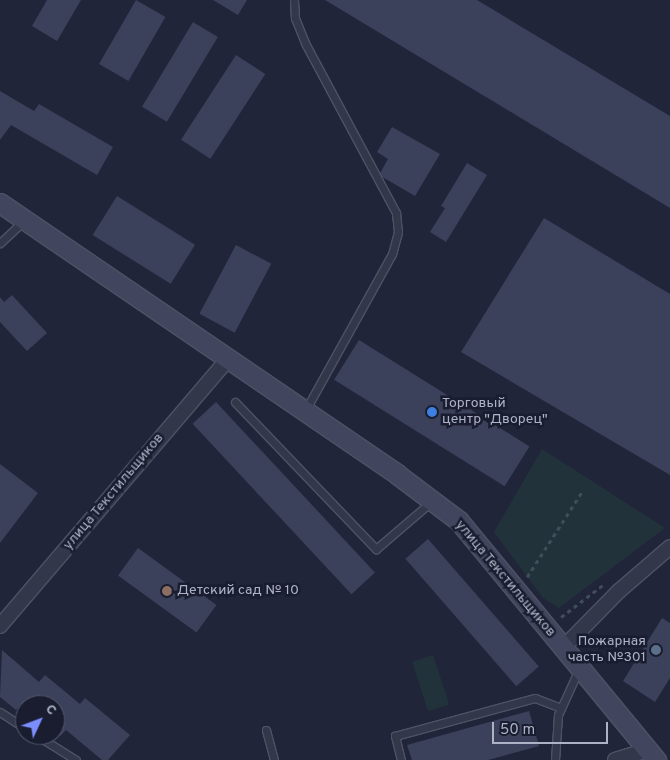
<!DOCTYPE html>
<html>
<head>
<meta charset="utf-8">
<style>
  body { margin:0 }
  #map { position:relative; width:670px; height:760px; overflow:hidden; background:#20253a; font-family:Overpass,sans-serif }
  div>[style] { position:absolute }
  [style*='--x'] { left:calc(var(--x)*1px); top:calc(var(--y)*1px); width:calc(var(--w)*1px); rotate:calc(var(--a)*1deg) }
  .green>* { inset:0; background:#22323b; transform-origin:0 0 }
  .building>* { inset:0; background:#3b415b; transform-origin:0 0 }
  .path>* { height:2.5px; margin-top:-1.25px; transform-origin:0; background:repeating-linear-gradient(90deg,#3f4f59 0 4px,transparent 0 8px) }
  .roads { filter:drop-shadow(1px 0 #4e5265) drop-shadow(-1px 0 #4e5265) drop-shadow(0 1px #4e5265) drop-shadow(0 -1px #4e5265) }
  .lane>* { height:7px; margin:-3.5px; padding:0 3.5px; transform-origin:3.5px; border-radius:3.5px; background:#33374a }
  .street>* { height:14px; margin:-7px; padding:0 7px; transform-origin:7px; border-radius:7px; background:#33374a }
  .secondary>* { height:19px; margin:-9.5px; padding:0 9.5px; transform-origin:9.5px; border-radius:9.5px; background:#41455e }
  .dots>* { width:14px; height:14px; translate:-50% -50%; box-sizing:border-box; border:2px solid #191d2f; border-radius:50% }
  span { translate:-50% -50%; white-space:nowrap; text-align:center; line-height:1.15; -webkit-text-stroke:5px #191d2f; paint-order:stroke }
  .poi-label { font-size:14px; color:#aeb2c7 }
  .left { translate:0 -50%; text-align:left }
  .right { translate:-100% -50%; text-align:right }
  .street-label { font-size:14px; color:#aeb2c7 }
  .north { position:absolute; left:15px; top:695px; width:50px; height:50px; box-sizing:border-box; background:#191d2f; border:1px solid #55596c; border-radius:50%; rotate:47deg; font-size:14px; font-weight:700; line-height:20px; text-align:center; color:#aeb2c7 }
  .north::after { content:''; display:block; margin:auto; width:18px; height:22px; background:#7b8efe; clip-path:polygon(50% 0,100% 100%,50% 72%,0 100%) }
  .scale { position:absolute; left:492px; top:722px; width:116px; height:22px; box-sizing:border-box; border:2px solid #aeb2c7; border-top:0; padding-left:6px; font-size:15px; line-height:18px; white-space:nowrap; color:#aeb2c7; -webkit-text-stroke:4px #191d2f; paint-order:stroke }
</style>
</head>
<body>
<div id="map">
  <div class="green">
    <i style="clip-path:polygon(542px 449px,665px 528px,559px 608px,543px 598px,494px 532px)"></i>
    <i style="left:433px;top:655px;width:52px;height:22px;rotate:72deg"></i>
  </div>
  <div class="building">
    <i style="clip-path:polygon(47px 0,81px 0,57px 41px,32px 26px)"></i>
    <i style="left:136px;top:0;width:34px;height:74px;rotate:30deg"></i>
    <i style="clip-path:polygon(213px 0,247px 0,238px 15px)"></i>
    <i style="clip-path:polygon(325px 0,477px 0,670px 116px,670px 208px)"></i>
    <i style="left:193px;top:22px;width:29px;height:99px;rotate:31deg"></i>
    <i style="left:236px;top:55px;width:35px;height:101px;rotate:33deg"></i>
    <i style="clip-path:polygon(0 91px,34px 111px,39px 104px,113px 147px,97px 175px,11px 125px,0 140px)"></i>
    <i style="clip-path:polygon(392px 127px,440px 154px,415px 196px,379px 175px,388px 159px,377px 152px)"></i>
    <i style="clip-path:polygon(467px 163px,487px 175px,446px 242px,430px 232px,445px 208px,441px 206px)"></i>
    <i style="left:117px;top:196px;width:92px;height:46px;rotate:32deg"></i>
    <i style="clip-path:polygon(544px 218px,670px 294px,670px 475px,461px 352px)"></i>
    <i style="left:236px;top:245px;width:40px;height:78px;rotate:28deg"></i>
    <i style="clip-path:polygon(12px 295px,47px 333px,27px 351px,0 322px,0 297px,4px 302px)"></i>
    <i style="left:359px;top:340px;width:201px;height:47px;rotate:32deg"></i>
    <i style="left:216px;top:402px;width:233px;height:32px;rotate:47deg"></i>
    <i style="clip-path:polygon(0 464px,38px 493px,0 543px)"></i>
    <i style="left:428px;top:539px;width:169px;height:30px;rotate:49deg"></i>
    <i style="left:138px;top:548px;width:97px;height:34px;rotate:36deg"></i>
    <i style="clip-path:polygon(662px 618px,670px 623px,670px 678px,655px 702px,623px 681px)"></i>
    <i style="clip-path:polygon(2px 650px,39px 682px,45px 675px,80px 704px,85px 698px,130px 735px,108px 760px,102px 760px,66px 730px,60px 736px,55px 732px,55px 705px,25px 707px,21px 704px,16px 710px,0 697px)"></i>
    <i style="clip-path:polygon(529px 711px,539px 746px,488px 760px,412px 760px,407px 745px)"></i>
  </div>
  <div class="path">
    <i style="--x:527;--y:577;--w:103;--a:-57.2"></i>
    <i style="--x:561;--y:617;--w:54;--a:-37.5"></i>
  </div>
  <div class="roads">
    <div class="lane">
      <i style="--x:294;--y:0;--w:18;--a:87"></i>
      <i style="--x:295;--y:18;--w:27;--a:68"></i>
      <i style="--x:305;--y:43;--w:193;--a:61.8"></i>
      <i style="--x:396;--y:213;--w:19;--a:84"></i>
      <i style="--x:398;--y:232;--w:23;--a:105"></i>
      <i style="--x:392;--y:254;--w:179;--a:119"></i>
      <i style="--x:0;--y:243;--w:34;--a:-43"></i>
      <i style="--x:235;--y:402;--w:204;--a:46.2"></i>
      <i style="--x:376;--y:549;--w:74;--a:-40.6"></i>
      <i style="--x:0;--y:712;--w:30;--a:33"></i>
      <i style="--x:266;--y:730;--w:31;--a:75"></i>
      <i style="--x:36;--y:735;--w:47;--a:32"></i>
      <i style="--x:401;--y:760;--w:25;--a:-104"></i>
      <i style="--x:395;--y:736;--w:145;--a:-15.2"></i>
      <i style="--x:535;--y:698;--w:28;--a:21"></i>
      <i style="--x:555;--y:760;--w:45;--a:-86.2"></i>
      <i style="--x:558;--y:715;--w:51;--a:-65.5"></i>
    </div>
    <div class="street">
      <i style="--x:0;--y:626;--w:351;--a:-49.5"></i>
      <i style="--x:563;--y:648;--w:80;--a:-45.5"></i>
      <i style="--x:619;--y:591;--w:67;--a:-40.8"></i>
      <i style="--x:615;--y:760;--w:34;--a:-17"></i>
    </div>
    <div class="secondary">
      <i style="--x:0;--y:203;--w:482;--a:34.3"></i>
      <i style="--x:398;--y:475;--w:76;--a:37"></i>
      <i style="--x:459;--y:521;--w:310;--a:50.5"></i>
    </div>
  </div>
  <div class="dots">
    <i style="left:432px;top:412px;background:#3f7fe0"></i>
    <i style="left:167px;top:591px;background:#8d6e63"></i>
    <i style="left:656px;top:650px;background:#5c6f8a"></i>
  </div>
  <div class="poi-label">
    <span class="left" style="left:442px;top:412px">Торговый<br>центр "Дворец"</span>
    <span class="left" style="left:177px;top:591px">Детский сад № 10</span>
    <span class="right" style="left:646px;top:650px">Пожарная<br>часть №301</span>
  </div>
  <div class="street-label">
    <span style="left:114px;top:492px;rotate:-50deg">улица Текстильщиков</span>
    <span style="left:505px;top:579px;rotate:50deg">улица Текстильщиков</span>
  </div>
  <div class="north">С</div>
  <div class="scale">50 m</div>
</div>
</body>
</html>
